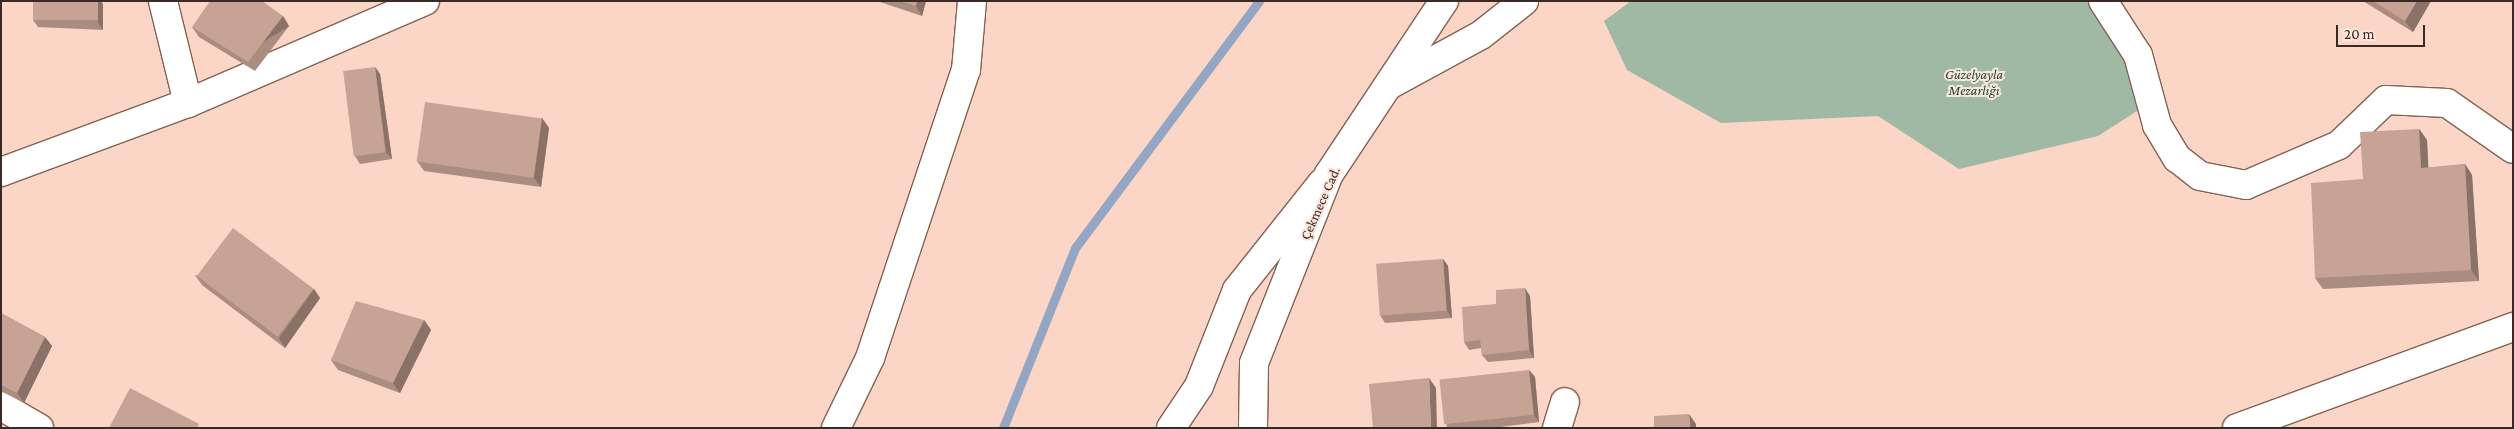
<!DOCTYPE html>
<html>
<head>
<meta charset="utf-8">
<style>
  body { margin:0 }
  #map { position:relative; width:2514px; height:429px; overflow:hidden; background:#fbd5c6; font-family:"Crimson Pro",serif }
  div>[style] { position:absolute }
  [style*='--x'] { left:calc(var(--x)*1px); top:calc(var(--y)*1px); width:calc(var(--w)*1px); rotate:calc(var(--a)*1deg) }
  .green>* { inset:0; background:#a0b9a5 }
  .stream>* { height:9px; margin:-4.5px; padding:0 4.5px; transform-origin:4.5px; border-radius:4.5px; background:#94a6c3 }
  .roads { filter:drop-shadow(1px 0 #836255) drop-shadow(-1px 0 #836255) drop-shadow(0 1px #836255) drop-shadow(0 -1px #836255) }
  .minor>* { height:28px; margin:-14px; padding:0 14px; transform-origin:14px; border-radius:14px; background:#fff }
  .tertiary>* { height:28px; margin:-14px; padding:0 14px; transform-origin:14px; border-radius:14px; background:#fff }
  .wall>* { inset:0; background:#ab8c80 }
  .shaded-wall>* { inset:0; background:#8b7268; transform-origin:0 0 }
  .building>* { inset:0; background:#c7a395; transform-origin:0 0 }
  span { translate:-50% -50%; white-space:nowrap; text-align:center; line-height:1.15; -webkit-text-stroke:4px #fde6dd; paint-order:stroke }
  .park-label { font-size:14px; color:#1a4b2a; font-style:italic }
  .street-label { font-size:14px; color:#392a25 }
  .frame { position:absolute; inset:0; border:2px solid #392a25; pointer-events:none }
  .scale { position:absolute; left:2336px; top:25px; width:89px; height:22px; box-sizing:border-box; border:2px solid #392a25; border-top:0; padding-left:6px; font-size:15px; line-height:18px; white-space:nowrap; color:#392a25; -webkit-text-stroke:4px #fde6dd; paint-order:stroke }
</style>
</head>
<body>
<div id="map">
  <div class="green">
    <i style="clip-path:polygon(1631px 1px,2106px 1px,2138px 55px,2137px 111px,2098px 136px,1959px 169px,1878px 116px,1721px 123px,1627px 70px,1604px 21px)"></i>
  </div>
  <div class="stream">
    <i style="--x:1003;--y:428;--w:194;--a:-68.2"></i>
    <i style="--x:1075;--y:248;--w:308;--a:-53.3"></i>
  </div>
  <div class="roads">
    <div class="minor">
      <i style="--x:2103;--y:1;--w:64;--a:57.1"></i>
      <i style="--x:2138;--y:55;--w:73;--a:74.8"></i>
      <i style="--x:2157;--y:125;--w:39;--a:59"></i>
      <i style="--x:2177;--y:158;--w:29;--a:38"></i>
      <i style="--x:2200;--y:176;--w:47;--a:11.1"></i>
      <i style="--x:2246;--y:185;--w:101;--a:-23.3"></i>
      <i style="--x:2339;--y:145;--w:65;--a:-43.8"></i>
      <i style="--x:2386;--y:100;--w:61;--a:2.8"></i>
      <i style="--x:2447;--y:103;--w:80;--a:34.9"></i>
      <i style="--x:1391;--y:84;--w:102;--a:-28.6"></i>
      <i style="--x:1481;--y:35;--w:55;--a:-38.3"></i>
      <i style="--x:188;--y:103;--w:258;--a:-23.3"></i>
      <i style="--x:1;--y:172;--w:199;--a:-20.3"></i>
      <i style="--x:188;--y:103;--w:105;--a:-103.8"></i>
      <i style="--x:1;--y:406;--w:44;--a:30.1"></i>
      <i style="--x:836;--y:428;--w:78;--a:-64.1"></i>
      <i style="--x:870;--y:358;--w:304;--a:-71.6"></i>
      <i style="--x:966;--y:70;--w:69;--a:-85"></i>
      <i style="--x:1171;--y:428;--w:50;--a:-56.3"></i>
      <i style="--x:1199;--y:386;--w:103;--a:-68.4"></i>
      <i style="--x:1237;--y:290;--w:137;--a:-51.5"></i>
      <i style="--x:1557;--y:428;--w:27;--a:-73"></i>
      <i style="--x:2237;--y:428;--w:294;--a:-20.1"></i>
    </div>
    <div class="tertiary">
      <i style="--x:1253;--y:428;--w:65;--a:-89.1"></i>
      <i style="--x:1254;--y:363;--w:203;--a:-68.4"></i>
      <i style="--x:1329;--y:174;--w:208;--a:-56.4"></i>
    </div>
  </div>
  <div class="wall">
    <i style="clip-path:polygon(877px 1px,926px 1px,922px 16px)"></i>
    <i style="clip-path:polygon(2363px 1px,2431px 1px,2413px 32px)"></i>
    <i style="clip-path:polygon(103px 4px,103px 30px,38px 27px,33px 20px)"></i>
    <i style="clip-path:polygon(283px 16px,289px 26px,255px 71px,199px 37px,192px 27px)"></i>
    <i style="clip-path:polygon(375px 67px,380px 74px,392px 159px,360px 164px,355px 156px)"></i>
    <i style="clip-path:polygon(542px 118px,549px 128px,541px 187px,424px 171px,417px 161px)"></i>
    <i style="clip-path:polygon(2419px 129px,2427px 140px,2428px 168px,2465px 164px,2472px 175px,2479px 281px,2323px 289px,2315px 278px,2363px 179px)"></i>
    <i style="clip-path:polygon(1443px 259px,1448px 266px,1452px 318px,1385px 323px,1380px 315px)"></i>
    <i style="clip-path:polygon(195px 275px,314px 289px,320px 298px,285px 348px,202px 285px)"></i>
    <i style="clip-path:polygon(1530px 296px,1534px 358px,1488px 362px,1482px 355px,1481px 348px,1469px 350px,1464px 342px,1496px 304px)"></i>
    <i style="clip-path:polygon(1px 313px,45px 337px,52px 346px,24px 403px,1px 391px)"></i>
    <i style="clip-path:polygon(424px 320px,431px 330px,400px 393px,338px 370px,331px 360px)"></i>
    <i style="clip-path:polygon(1529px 370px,1535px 377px,1539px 422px,1493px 428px,1448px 428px,1446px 425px)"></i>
  </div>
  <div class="shaded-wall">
    <i style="clip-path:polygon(98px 1px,101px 1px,103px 4px,103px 30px,98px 23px)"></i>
    <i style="clip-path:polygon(917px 1px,926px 1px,922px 16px,916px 6px)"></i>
    <i style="clip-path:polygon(2417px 1px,2431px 1px,2413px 32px,2405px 21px)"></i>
    <i style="left:283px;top:16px;width:12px;height:58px;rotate:59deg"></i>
    <i style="clip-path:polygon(375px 67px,380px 74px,392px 159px,386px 152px)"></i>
    <i style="clip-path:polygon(542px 118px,549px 128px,541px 187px,534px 178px)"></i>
    <i style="clip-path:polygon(2419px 129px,2427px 140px,2429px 179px,2421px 168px)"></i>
    <i style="clip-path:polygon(2465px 164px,2472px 175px,2479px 281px,2471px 270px)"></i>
    <i style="clip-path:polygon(1443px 259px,1448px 266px,1452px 318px,1447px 311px)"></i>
    <i style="clip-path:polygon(1525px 288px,1530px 296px,1534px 358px,1529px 350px)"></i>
    <i style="clip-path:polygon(314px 289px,320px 298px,285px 348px,279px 338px)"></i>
    <i style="clip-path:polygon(424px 320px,431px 330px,400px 393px,393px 383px)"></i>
    <i style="clip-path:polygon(45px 337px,52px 346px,24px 403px,17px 393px)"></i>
    <i style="clip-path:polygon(1529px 370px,1535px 377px,1539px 422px,1534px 415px)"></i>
    <i style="clip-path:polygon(1429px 378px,1436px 388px,1437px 428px,1431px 428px)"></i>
    <i style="clip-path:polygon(1689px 414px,1696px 424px,1696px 428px,1690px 428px)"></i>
  </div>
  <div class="building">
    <i style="left:33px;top:1px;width:65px;height:19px"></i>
    <i style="clip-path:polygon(210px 1px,262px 1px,283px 16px,248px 62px,192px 27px)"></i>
    <i style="clip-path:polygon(900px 1px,917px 1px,916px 6px)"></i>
    <i style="clip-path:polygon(2373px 1px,2417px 1px,2405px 21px)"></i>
    <i style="left:375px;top:67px;width:86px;height:32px;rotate:83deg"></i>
    <i style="left:425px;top:102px;width:118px;height:60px;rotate:8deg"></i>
    <i style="clip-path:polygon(2419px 129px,2421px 168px,2465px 164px,2471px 270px,2315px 278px,2311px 183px,2363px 179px,2360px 132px)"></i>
    <i style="left:233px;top:228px;width:101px;height:60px;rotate:37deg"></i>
    <i style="left:1443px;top:259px;width:52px;height:67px;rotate:86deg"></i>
    <i style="clip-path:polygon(1525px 288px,1529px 350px,1482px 355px,1480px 340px,1464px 342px,1462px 307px,1496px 304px,1496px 290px)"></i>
    <i style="clip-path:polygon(356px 301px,424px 320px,393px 383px,331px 360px)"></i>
    <i style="clip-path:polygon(1px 313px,45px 337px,17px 393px,1px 385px)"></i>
    <i style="left:1529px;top:370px;width:45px;height:90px;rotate:84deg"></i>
    <i style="clip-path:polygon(1429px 378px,1431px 428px,1373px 428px,1369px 384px)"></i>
    <i style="clip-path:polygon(130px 388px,199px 424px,197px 428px,109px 428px)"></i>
    <i style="clip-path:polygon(1689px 414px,1690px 428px,1654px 428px,1654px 416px)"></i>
  </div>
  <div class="park-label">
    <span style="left:1974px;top:82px">Güzelyayla<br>Mezarlığı</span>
  </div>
  <div class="street-label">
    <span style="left:1320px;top:203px;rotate:-66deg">Çekmece Cad.</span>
  </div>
  <div class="frame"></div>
  <div class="scale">20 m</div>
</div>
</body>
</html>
